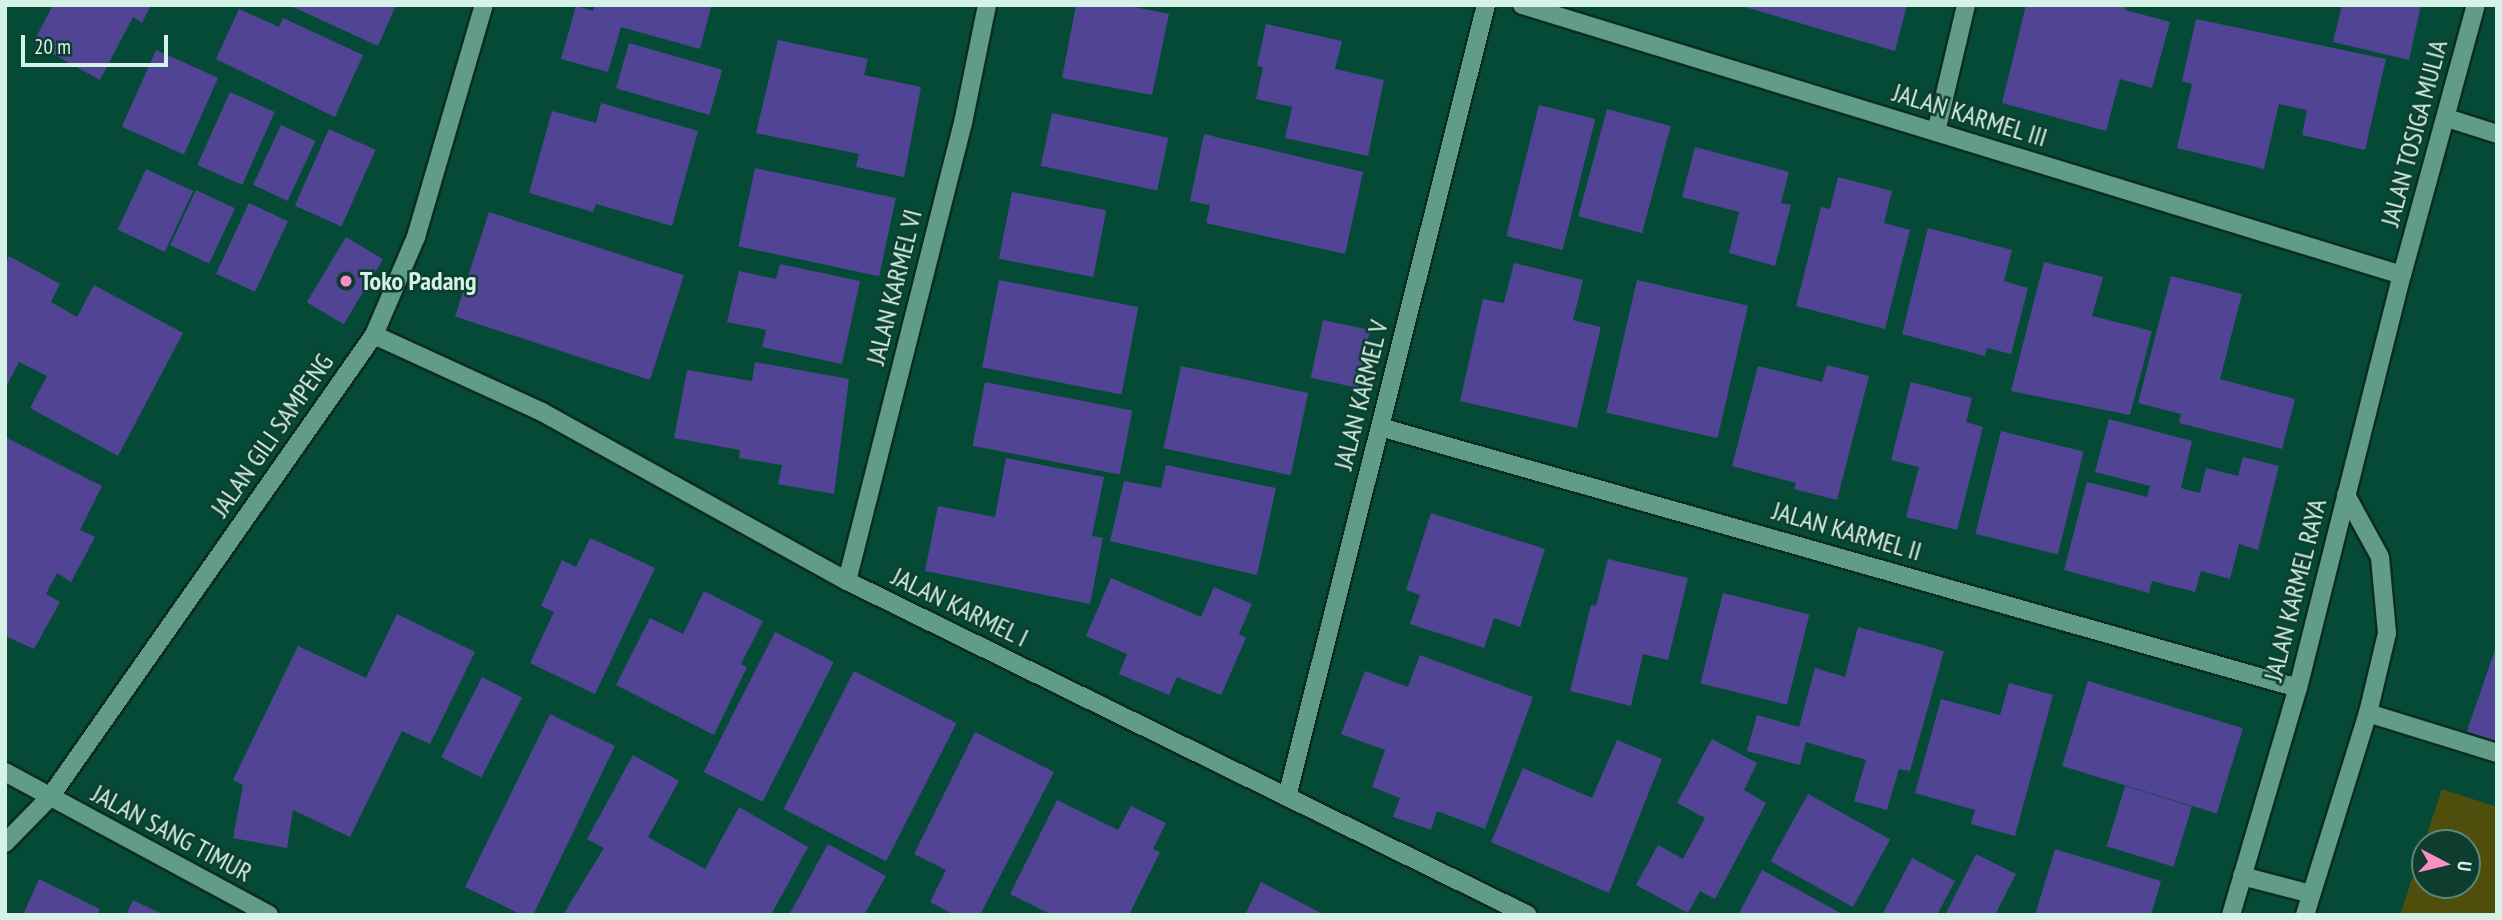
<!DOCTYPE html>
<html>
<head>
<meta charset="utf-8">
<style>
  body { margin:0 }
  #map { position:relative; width:2502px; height:920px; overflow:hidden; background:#054a37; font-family:"PT Sans Narrow",sans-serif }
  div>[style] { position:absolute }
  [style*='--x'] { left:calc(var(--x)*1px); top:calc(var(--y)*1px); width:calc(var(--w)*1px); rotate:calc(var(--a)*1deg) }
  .green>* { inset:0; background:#4f4e0d }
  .building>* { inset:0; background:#524494; transform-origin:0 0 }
  .roads { filter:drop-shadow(2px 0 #0c2c21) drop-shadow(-2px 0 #0c2c21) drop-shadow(0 2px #0c2c21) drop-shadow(0 -2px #0c2c21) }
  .minor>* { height:18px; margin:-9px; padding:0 9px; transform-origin:9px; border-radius:9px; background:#619c86 }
  .dots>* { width:19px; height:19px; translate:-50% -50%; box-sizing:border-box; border:4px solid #0e3d2f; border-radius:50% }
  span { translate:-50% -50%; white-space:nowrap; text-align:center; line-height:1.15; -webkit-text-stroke:5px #0e3d2f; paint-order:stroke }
  .street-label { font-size:26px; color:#d4f2e6 }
  .poi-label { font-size:26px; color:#d4f2e6; font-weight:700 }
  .left { translate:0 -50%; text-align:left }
  .frame { position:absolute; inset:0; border:7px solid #d4f2e6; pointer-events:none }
  .north { position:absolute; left:2411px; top:829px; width:70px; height:70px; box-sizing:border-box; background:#0e3d2f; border:2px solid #5d8578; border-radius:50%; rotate:97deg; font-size:19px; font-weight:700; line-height:28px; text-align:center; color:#d4f2e6 }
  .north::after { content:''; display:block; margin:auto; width:24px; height:32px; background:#fa8fc7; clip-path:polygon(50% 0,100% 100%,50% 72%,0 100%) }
  .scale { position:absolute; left:21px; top:35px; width:147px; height:32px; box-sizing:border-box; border:4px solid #d4f2e6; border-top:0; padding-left:9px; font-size:21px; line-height:24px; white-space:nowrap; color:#d4f2e6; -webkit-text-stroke:5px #0e3d2f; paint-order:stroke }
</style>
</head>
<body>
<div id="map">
  <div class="green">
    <i style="clip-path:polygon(evenodd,2442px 789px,2497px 807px,2497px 915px,2400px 915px,2442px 789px,2425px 843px,2467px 843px,2467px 885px,2425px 885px,2425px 843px)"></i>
  </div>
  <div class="building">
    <i style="clip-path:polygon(53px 5px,151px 5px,142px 23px,133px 17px,100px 80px,33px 43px)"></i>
    <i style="clip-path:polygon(289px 5px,396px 5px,378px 46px)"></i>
    <i style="clip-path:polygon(595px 5px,703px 5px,711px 7px,700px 49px,621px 27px,608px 72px,561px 59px,576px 6px,593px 11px)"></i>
    <i style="clip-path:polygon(1076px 5px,1125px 5px,1169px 14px,1152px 95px,1062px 78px)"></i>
    <i style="clip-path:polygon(1738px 5px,1907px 5px,1895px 51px)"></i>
    <i style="clip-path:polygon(2026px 5px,2126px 5px,2125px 10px,2170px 22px,2152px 88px,2120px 79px,2106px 131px,2002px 103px)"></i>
    <i style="clip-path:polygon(2342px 5px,2421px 5px,2409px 60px,2333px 42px)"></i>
    <i style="clip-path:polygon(239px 9px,279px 27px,283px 18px,363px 55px,335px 117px,216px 59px)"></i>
    <i style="clip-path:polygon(2196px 19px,2386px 59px,2365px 150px,2302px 135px,2307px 110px,2279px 104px,2264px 169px,2177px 148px,2192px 84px,2182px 81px)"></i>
    <i style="clip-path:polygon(1266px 24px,1342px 41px,1335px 69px,1384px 80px,1368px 156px,1285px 138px,1292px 107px,1256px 99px,1263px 67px,1257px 66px)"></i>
    <i style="clip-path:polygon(778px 40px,868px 59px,864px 75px,921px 87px,904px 177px,856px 167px,859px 154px,756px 133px)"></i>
    <i style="left:629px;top:43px;width:97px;height:47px;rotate:16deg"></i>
    <i style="left:156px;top:50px;width:68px;height:84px;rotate:24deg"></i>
    <i style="left:230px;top:92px;width:49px;height:80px;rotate:24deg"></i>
    <i style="clip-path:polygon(601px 103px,698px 131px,672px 226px,596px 204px,593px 212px,529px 193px,552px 111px,596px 123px)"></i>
    <i style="left:1539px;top:105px;width:58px;height:135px;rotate:14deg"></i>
    <i style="left:1607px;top:109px;width:66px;height:111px;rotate:15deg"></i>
    <i style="left:1052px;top:113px;width:119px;height:54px;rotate:12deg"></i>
    <i style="left:281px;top:125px;width:38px;height:66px;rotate:25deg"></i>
    <i style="left:329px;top:129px;width:51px;height:84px;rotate:24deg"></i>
    <i style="clip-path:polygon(1204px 134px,1363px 172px,1345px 254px,1206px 223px,1210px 205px,1190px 201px)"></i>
    <i style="clip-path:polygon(1695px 147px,1789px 172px,1781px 203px,1791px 205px,1775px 266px,1729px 253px,1739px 212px,1682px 197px)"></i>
    <i style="left:755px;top:168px;width:144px;height:80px;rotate:12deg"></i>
    <i style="left:146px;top:169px;width:52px;height:67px;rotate:25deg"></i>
    <i style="clip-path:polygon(1838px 177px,1892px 191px,1884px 223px,1910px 230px,1885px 329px,1796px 306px,1821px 207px,1830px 209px)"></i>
    <i style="left:196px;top:190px;width:43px;height:61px;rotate:25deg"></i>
    <i style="left:1012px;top:192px;width:96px;height:68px;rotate:11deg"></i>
    <i style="left:249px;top:203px;width:43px;height:78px;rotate:25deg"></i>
    <i style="left:489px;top:212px;width:205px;height:110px;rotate:18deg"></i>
    <i style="clip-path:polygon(1928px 228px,2012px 250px,2004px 281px,2028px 288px,2011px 354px,1987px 348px,1985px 356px,1902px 334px)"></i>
    <i style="left:346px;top:237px;width:43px;height:76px;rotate:31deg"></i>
    <i style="clip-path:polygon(9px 256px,60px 284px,51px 302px,77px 317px,94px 285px,183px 333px,118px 456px,30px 408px,47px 376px,19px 362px,5px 389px,5px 263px)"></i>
    <i style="clip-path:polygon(2044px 262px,2103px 277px,2092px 316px,2152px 331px,2130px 415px,2011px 391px)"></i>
    <i style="clip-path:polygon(1514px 263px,1583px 280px,1573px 320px,1601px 327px,1577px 428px,1460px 401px,1483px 299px,1504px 303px)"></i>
    <i style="clip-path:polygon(780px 264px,860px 281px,842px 364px,762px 347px,766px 330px,727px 322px,739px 271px,776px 279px)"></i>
    <i style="clip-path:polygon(2171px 276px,2242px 294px,2220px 379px,2295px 399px,2282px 449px,2179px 423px,2181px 414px,2138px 403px)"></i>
    <i style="left:999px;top:280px;width:142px;height:89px;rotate:11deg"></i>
    <i style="left:1637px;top:280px;width:114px;height:136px;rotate:13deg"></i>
    <i style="left:1323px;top:320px;width:48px;height:59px;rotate:12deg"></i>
    <i style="clip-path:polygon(755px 362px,849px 379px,834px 494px,778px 484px,782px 465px,739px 458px,740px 450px,674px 438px,687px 370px,752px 381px)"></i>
    <i style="clip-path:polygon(1827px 365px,1869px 376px,1837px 500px,1794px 489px,1796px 483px,1732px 466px,1758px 366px,1822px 382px)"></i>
    <i style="left:1181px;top:366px;width:130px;height:84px;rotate:12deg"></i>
    <i style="left:985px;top:382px;width:150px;height:65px;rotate:11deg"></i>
    <i style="clip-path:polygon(1911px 382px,1972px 398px,1966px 422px,1983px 427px,1957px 530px,1906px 517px,1919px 467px,1891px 460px)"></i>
    <i style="clip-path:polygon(2109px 419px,2192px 441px,2181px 488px,2200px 493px,2206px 468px,2238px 476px,2243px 457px,2279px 466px,2258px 550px,2239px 544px,2230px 579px,2201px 571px,2195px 592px,2152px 581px,2149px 593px,2064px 570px,2087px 482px,2147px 497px,2150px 486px,2095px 472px)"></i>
    <i style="left:2001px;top:431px;width:85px;height:106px;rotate:14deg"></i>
    <i style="clip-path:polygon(5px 437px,102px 486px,80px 530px,95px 537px,71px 582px,57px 573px,46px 594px,60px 602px,34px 649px,5px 636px)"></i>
    <i style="clip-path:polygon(1006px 458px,1104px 477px,1092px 536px,1103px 538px,1090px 604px,925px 571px,938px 506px,995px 517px)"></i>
    <i style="clip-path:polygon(1166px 465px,1276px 488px,1257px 575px,1110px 541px,1124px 481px,1161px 488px)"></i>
    <i style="clip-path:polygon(1431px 513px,1545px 549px,1520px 627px,1494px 618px,1484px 648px,1410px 624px,1420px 595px,1406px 590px)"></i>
    <i style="clip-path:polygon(590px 538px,655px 568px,595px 694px,530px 663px,554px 612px,541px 606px,562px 560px,576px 567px)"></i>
    <i style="clip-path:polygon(1608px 559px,1688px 578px,1668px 660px,1643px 654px,1631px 706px,1570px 691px,1591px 605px,1596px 606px)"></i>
    <i style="clip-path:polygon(1111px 578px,1201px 617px,1214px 587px,1252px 604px,1239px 634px,1246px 638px,1221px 695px,1177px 677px,1169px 695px,1119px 674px,1127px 654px,1086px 636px)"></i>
    <i style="clip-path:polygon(704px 591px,763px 621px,741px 664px,747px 667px,714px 735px,616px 685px,650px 618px,683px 634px)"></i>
    <i style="left:1723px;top:593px;width:89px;height:93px;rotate:14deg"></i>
    <i style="clip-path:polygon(397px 614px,475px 652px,430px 744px,402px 731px,350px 837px,293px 810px,287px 848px,233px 838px,243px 785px,233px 780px,298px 646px,366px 678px)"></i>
    <i style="clip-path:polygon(1858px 627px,1944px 651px,1910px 771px,1899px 769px,1887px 810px,1854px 801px,1866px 760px,1806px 742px,1800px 765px,1747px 751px,1757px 715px,1799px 727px,1815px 668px,1845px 677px)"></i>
    <i style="left:775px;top:632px;width:66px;height:157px;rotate:27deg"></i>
    <i style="clip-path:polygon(2497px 644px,2497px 741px,2466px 734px)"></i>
    <i style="clip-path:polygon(1420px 655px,1533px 697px,1485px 829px,1437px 811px,1431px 830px,1393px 817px,1400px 798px,1372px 787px,1385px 750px,1341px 734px,1365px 671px,1408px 687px)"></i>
    <i style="left:854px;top:671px;width:115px;height:155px;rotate:27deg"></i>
    <i style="left:482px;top:677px;width:45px;height:90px;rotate:27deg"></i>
    <i style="left:2088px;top:681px;width:162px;height:89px;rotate:17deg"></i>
    <i style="clip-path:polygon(2009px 683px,2053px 695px,2015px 836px,1971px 824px,1975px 810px,1915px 793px,1941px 699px,2000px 715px)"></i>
    <i style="clip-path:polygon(550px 714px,615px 746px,533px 915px,522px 915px,465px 887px)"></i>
    <i style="clip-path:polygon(975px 732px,1054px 772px,980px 915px,955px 915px,930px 902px,946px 870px,914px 854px)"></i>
    <i style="clip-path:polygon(1712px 739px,1757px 763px,1744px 790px,1766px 803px,1715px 899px,1700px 891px,1688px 913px,1636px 885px,1658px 845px,1683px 859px,1705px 818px,1677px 803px)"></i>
    <i style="clip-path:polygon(1617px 740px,1662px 759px,1609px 893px,1491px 842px,1523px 768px,1592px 798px)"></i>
    <i style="clip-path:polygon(633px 755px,679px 781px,648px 837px,705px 869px,739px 807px,808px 847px,771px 915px,563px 915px,604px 848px,587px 839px)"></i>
    <i style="left:2125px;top:786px;width:70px;height:63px;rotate:17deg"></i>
    <i style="left:1808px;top:794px;width:94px;height:77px;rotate:29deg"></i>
    <i style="clip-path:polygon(1057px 800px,1118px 830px,1131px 806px,1166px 823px,1153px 849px,1160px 852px,1129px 915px,1052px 915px,1010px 894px)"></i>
    <i style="clip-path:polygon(828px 844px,886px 876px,864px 915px,789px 915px)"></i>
    <i style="clip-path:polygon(2055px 849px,2161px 881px,2151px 915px,2035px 915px)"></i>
    <i style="clip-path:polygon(1976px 854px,2016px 874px,1995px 915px,1945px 915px)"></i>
    <i style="clip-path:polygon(1912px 858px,1955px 881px,1937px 915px,1882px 915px)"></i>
    <i style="clip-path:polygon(1762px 870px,1844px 915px,1738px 915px)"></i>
    <i style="clip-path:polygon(39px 879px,100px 909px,97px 915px,23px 915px)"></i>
    <i style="clip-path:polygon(1261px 882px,1325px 915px,1245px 915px)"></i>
    <i style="clip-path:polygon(133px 900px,164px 915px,126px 915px)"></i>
  </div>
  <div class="roads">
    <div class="minor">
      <i style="--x:1522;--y:5;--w:920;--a:17.06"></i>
      <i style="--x:2447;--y:118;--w:52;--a:17.7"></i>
      <i style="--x:1936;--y:132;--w:130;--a:-76.7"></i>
      <i style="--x:374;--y:335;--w:185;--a:24.6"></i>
      <i style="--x:542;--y:412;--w:349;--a:29"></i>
      <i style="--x:847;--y:581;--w:758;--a:26.13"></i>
      <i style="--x:1380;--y:427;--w:954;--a:15.87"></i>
      <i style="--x:847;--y:581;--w:472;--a:-75.8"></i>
      <i style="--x:963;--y:123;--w:120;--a:-78.5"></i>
      <i style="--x:2368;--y:713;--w:135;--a:17.2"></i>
      <i style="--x:5;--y:772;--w:300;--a:28.4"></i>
      <i style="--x:1287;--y:797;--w:817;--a:-75.9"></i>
      <i style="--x:5;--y:843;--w:64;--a:-45.6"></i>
      <i style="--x:50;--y:797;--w:564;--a:-54.96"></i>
      <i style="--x:374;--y:335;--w:107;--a:-66.8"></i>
      <i style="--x:416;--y:237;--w:242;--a:-73.7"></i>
      <i style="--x:2242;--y:876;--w:71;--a:14.6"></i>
      <i style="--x:2231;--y:915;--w:237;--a:-73.6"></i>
      <i style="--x:2298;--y:688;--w:426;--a:-75.9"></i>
      <i style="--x:2402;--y:275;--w:280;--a:-74.7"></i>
      <i style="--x:2305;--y:915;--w:212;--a:-72.7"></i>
      <i style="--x:2368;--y:713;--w:82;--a:-76.6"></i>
      <i style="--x:2387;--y:633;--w:76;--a:-95.3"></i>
      <i style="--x:2380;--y:557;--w:71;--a:-118.7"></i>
    </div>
  </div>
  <div class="dots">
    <i style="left:346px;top:281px;background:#fa8fc7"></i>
  </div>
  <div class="street-label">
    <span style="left:1970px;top:115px;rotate:17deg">JALAN KARMEL III</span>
    <span style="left:2414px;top:133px;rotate:-75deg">JALAN TOSIGA MULIA</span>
    <span style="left:894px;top:287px;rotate:-76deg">JALAN KARMEL VI</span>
    <span style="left:1361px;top:395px;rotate:-76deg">JALAN KARMEL V</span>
    <span style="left:272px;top:435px;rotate:-55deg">JALAN GILI SAMPENG</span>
    <span style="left:1847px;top:531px;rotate:16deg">JALAN KARMEL II</span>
    <span style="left:2295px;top:590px;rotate:-76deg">JALAN KARMEL RAYA</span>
    <span style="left:960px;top:607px;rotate:26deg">JALAN KARMEL I</span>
    <span style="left:172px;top:833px;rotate:28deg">JALAN SANG TIMUR</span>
  </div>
  <div class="poi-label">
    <span class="left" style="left:360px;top:281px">Toko Padang</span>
  </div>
  <div class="frame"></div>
  <div class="north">U</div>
  <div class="scale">20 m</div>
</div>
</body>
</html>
